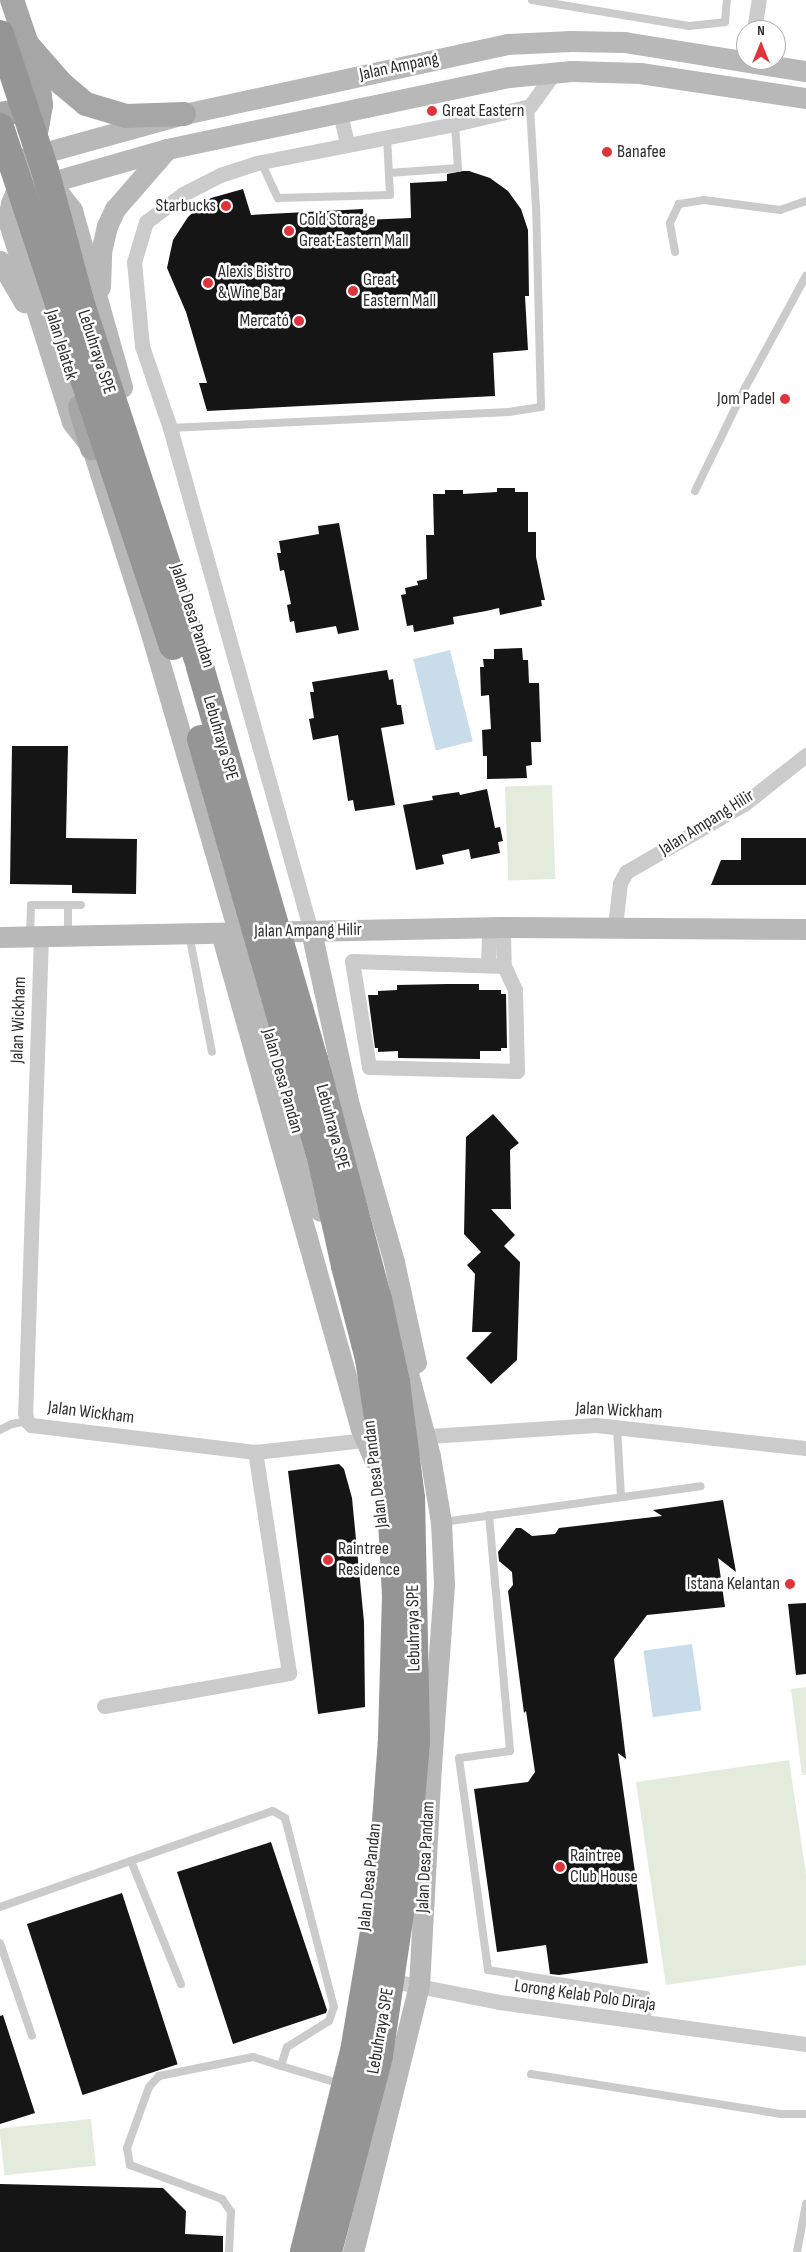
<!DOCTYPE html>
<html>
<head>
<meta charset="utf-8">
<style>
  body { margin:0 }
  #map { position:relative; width:806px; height:2252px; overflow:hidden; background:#fff; font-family:"Sofia Sans Condensed",sans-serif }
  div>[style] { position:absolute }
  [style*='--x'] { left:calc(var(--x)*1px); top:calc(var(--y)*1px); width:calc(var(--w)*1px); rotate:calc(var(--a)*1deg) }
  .green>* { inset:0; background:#e3ebdc; transform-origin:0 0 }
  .water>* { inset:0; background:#c8dcea; transform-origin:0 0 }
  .building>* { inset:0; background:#151515; transform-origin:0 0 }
  .lane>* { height:8px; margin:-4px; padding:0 4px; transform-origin:4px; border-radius:4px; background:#cbcbcb }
  .street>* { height:15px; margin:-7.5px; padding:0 7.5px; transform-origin:7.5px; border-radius:7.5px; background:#cbcbcb }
  .secondary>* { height:21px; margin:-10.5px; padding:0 10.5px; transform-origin:10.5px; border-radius:10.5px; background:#b8b8b8 }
  .primary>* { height:24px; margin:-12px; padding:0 12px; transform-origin:12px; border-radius:12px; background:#a6a6a6 }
  .highway>* { height:28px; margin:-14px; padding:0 14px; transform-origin:14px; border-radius:14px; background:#959595 }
  .dots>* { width:14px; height:14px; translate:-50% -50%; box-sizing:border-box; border:2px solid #fff; border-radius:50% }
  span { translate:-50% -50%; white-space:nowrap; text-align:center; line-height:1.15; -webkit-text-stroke:5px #fff; paint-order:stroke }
  .street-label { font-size:18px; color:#2e2e2e }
  .poi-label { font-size:18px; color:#2e2e2e }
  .left { translate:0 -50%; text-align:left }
  .right { translate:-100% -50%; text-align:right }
  .north { position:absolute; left:736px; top:20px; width:50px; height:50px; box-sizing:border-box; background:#fff; border:1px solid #ababab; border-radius:50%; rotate:0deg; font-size:14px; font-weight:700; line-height:20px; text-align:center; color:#2e2e2e }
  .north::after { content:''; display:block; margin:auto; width:18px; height:22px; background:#e0343d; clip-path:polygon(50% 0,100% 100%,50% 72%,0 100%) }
</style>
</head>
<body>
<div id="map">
  <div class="green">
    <i style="left:552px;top:785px;width:94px;height:47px;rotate:88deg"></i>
    <i style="clip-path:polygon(806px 1687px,806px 1775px,802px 1775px,791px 1689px)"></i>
    <i style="clip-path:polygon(789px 1760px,806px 1874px,806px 1965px,666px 1985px,636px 1782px)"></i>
    <i style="left:91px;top:2119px;width:47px;height:92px;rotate:84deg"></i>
  </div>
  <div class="water">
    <i style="left:450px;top:650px;width:94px;height:38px;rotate:76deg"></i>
    <i style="left:692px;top:1644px;width:67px;height:49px;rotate:82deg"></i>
  </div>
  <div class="building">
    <i style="clip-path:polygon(463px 171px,469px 171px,490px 178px,508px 191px,521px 209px,528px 230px,529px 296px,525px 296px,528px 350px,493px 353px,495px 396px,207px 411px,199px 383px,207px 383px,186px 312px,167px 268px,173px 240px,188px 217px,199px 207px,211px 198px,243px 189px,251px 215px,363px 209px,364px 220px,411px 218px,410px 183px,447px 181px,447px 174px)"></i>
    <i style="clip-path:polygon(497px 488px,515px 488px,515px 492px,528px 492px,528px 532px,536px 532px,536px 557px,545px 600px,541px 600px,542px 606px,500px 615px,499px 608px,486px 611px,453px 617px,454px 624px,414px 632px,413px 625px,407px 626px,401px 595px,406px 594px,405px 588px,418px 585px,417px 581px,427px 579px,426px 535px,434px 535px,433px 494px,445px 494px,445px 490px,463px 490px,463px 494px,497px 492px)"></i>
    <i style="clip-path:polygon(339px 523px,359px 630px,338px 634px,336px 626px,296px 633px,294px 621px,290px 622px,287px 605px,291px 604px,284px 570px,280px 571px,277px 553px,281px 553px,279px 541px,319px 534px,318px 526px)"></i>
    <i style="clip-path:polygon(522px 648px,523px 660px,528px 660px,529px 683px,539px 683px,541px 742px,531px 742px,532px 765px,526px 766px,527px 778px,487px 779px,487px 756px,483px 756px,482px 730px,491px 729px,489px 695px,481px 696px,480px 667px,484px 667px,483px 659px,494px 659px,494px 649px)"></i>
    <i style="clip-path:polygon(387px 670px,389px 680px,393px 679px,397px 705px,401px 705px,404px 724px,381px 728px,395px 805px,355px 811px,353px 800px,348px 801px,338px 735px,313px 740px,309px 719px,314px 718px,310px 692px,314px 692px,312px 682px)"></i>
    <i style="clip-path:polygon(12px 746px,68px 746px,66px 838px,137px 839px,136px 894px,72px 893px,72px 885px,10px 884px)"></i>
    <i style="clip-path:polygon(487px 789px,495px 828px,500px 827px,503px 841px,498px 842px,500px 853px,471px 859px,469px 849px,442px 855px,444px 864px,416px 870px,403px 805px,433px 800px,432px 796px,459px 792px,460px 795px)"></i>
    <i style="clip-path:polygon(741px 838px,806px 838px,806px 885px,711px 885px,721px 860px,741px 860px)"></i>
    <i style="clip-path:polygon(447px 984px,479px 984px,479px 990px,501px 990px,501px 994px,506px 994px,507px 1048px,501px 1048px,501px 1051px,480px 1051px,480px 1059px,398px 1058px,398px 1051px,378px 1052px,378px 1048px,375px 1048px,368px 995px,378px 995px,378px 991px,397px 990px,397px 985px)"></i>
    <i style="clip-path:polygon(493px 1114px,519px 1143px,510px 1150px,511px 1209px,491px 1209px,515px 1235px,504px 1246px,520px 1262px,517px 1360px,491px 1384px,466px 1358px,492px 1332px,472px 1332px,475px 1274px,467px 1265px,481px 1252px,464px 1234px,466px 1137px)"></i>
    <i style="clip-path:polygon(339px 1464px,344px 1469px,352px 1498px,364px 1622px,365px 1707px,318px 1714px,288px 1471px)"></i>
    <i style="clip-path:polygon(723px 1500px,736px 1572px,718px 1558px,725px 1607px,647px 1615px,614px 1659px,626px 1759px,618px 1753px,648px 1963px,559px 1975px,550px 1974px,546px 1945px,497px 1952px,474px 1789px,528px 1782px,535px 1772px,526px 1711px,524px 1713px,508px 1591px,513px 1585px,512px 1572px,499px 1561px,498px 1552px,516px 1528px,521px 1528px,532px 1536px,555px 1534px,559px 1528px,662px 1516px,653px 1510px)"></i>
    <i style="clip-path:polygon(806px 1603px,806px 1674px,796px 1675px,788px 1604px)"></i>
    <i style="clip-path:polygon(271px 1842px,327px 2010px,326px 2013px,233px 2044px,177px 1872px)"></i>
    <i style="left:122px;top:1893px;width:180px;height:100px;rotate:72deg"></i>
    <i style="clip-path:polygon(3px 2015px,35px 2113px,0 2124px,0 2016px)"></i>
    <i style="clip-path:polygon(0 2184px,163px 2188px,186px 2211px,185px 2234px,223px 2236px,223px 2252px,0 2252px)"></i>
  </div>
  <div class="lane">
    <i style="--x:532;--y:0;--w:159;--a:9.4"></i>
    <i style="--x:689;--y:26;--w:36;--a:-6"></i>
    <i style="--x:725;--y:22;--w:22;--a:-85"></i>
    <i style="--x:387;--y:137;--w:36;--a:87"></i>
    <i style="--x:261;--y:162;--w:40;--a:65"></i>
    <i style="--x:278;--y:198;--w:112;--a:-1.5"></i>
    <i style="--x:390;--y:195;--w:22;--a:-93"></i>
    <i style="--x:389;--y:173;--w:69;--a:-4.1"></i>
    <i style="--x:458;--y:168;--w:44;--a:-93.9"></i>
    <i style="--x:675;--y:252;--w:29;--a:-100"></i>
    <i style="--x:670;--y:223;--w:21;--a:-65"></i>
    <i style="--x:679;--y:204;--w:25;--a:-9"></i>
    <i style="--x:704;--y:200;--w:77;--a:7.5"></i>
    <i style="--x:780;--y:210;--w:28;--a:-19"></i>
    <i style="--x:170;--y:428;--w:339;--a:-2.7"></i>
    <i style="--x:509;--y:412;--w:32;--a:-9"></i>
    <i style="--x:541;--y:407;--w:199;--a:-91.4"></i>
    <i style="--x:536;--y:208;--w:102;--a:-93.4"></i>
    <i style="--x:695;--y:491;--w:112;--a:-64.1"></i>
    <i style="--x:744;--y:390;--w:130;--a:-61.5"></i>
    <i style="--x:68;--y:905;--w:13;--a:0"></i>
    <i style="--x:189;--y:934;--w:120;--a:79"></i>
    <i style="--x:30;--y:935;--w:30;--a:-88"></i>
    <i style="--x:31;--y:905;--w:37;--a:0"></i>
    <i style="--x:68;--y:905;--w:29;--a:90"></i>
    <i style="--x:617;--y:1427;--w:70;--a:86.7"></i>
    <i style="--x:0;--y:1430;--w:13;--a:-27"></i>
    <i style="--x:12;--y:1424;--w:15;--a:-11"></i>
    <i style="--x:489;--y:1515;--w:237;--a:84.9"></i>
    <i style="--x:510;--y:1751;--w:51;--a:172.2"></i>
    <i style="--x:459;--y:1758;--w:214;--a:82.2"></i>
    <i style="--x:488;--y:1970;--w:160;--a:9"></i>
    <i style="--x:646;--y:1995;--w:28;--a:88"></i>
    <i style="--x:443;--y:1522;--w:260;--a:-7.9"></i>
    <i style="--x:131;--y:1861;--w:133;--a:67.9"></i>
    <i style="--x:0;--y:1907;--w:289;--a:-19.4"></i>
    <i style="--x:273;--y:1811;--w:14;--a:30"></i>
    <i style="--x:285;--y:1818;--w:195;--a:75.5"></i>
    <i style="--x:334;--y:2007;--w:15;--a:110"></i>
    <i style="--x:329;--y:2021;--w:49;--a:148.2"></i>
    <i style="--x:287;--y:2047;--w:20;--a:108"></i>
    <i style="--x:281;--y:2066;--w:29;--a:-162"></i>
    <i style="--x:253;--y:2057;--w:96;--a:168.6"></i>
    <i style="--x:159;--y:2076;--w:15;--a:132"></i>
    <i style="--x:149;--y:2087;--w:65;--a:109.8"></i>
    <i style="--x:127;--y:2148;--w:17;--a:80"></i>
    <i style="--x:130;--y:2165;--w:98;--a:20.3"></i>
    <i style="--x:222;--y:2199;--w:16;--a:55"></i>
    <i style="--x:231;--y:2212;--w:40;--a:92.9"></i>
    <i style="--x:0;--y:1943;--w:98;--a:71"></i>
    <i style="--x:281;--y:2066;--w:59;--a:16.6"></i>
    <i style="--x:531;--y:2074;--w:253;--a:9.1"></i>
    <i style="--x:781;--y:2114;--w:25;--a:0"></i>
    <i style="--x:797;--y:2252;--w:49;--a:-79.4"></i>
  </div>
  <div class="street">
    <i style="--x:754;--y:30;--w:30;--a:-81"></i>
    <i style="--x:340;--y:113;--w:32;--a:77"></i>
    <i style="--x:615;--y:926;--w:43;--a:-83.4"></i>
    <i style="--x:620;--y:883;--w:13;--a:-61"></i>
    <i style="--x:626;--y:872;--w:136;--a:-30"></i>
    <i style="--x:744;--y:804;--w:79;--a:-38.3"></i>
    <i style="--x:503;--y:927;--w:39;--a:89"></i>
    <i style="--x:311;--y:931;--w:522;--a:-105.66"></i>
    <i style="--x:170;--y:428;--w:87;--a:-108.9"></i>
    <i style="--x:142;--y:346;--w:84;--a:-95.4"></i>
    <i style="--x:134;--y:262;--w:42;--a:-73.3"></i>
    <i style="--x:146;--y:222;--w:46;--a:-37.1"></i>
    <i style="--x:183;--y:194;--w:42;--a:-27.2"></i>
    <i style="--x:220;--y:175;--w:38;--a:-18"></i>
    <i style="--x:256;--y:163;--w:203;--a:-11.1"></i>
    <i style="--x:455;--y:124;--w:77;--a:-13.5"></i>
    <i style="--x:530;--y:106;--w:41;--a:-54"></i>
    <i style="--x:41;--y:936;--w:477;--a:91.9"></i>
    <i style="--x:25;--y:1413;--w:8;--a:76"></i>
    <i style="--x:27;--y:1421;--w:6;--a:45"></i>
    <i style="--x:31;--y:1425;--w:226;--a:6.9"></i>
    <i style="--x:255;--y:1452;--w:112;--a:-6.2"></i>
    <i style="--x:352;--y:961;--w:152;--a:1.9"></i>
    <i style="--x:504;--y:966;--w:26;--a:65"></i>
    <i style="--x:515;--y:990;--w:81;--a:88.6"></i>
    <i style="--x:517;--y:1071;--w:148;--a:-178.5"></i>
    <i style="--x:369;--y:1067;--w:107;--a:-99.1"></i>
    <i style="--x:488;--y:965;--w:38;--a:-88"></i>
    <i style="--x:430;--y:1436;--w:166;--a:-3.8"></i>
    <i style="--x:596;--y:1425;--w:211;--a:6.3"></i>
    <i style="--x:104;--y:1706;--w:188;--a:-10.1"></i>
    <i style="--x:289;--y:1673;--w:224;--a:-98.7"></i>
    <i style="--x:383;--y:1979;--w:118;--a:11.2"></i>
    <i style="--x:499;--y:2002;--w:310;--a:7.8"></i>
  </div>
  <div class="secondary">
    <i style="--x:25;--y:158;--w:165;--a:-15.5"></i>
    <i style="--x:184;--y:114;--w:330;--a:-12.2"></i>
    <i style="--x:507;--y:44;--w:64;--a:-2.7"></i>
    <i style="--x:571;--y:41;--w:53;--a:1.1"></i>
    <i style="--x:624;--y:42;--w:184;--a:9.1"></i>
    <i style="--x:10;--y:164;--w:36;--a:37"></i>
    <i style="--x:39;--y:186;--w:24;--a:24"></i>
    <i style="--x:61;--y:196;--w:18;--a:52"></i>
    <i style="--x:72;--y:210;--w:184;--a:74.2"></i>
    <i style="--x:22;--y:177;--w:28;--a:113"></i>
    <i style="--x:11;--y:203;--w:17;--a:100"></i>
    <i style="--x:8;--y:220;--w:212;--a:72.4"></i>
    <i style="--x:72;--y:422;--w:33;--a:52"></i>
    <i style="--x:92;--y:448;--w:191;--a:72.3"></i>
    <i style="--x:150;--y:630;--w:605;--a:73.69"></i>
    <i style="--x:34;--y:187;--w:138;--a:-15.9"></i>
    <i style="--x:167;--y:149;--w:349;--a:-11.9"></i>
    <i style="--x:509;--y:77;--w:63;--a:-5.4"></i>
    <i style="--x:572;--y:71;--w:68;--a:1.7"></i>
    <i style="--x:640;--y:73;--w:168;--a:8.6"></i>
    <i style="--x:0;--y:261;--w:48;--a:59.7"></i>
    <i style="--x:100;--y:287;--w:35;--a:-88"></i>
    <i style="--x:101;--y:252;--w:27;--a:-77"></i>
    <i style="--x:107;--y:226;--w:19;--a:-65"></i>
    <i style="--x:115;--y:209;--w:79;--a:-49.1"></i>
    <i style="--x:311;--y:931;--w:178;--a:77.7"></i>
    <i style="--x:349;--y:1105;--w:163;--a:74"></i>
    <i style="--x:394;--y:1262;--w:103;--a:77.7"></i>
    <i style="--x:221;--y:933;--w:515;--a:74.24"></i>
    <i style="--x:361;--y:1429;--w:33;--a:67"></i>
    <i style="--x:0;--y:937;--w:503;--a:-1.14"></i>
    <i style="--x:503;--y:927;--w:303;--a:0.4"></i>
    <i style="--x:353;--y:2252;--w:274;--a:-76.1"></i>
    <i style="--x:419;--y:1986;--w:220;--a:-86.9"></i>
    <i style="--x:431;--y:1766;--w:182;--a:-85.9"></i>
    <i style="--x:444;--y:1584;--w:62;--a:-92.8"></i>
    <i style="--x:441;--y:1522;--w:67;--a:-99.5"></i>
    <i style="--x:430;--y:1456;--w:113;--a:-104.9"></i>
  </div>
  <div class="primary">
    <i style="--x:12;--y:0;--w:46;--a:71.2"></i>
    <i style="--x:27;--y:44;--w:46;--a:74.7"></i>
    <i style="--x:39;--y:88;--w:17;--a:83"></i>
    <i style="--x:41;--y:105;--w:39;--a:100"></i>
    <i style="--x:27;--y:44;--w:53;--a:48.8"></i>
    <i style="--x:62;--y:84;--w:31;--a:40"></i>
    <i style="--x:86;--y:104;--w:42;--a:16.7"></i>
    <i style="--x:126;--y:116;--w:58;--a:-2"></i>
    <i style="--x:0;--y:114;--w:12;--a:-9"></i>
    <i style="--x:12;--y:112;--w:16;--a:-30"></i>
    <i style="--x:26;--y:104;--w:16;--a:-52"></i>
    <i style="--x:80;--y:407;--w:43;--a:73.7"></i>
  </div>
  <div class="highway">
    <i style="--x:0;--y:34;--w:143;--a:71.7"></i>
    <i style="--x:45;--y:170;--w:136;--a:75"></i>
    <i style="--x:80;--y:301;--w:385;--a:71.8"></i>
    <i style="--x:200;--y:667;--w:408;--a:73.8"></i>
    <i style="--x:314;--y:1059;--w:248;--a:75.1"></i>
    <i style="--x:378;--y:1299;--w:85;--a:77.8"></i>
    <i style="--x:396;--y:1382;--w:117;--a:82.6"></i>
    <i style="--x:411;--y:1498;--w:244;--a:88.8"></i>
    <i style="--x:416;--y:1742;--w:152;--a:94.9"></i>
    <i style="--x:403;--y:1893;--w:165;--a:98.4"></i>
    <i style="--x:379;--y:2056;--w:203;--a:104.6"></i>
    <i style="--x:0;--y:127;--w:547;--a:71.57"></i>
    <i style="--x:201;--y:739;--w:431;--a:74"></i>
    <i style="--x:320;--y:1153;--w:116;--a:77.5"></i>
    <i style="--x:345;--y:1266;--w:96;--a:75.5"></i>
    <i style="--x:369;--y:1359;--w:144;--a:81.2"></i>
    <i style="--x:391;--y:1501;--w:94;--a:87"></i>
    <i style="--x:396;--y:1595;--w:144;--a:91.6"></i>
    <i style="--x:392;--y:1739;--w:151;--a:94.2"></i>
    <i style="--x:381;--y:1890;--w:163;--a:99.5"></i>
    <i style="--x:354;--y:2051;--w:207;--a:104"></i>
  </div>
  <div class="dots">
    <i style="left:432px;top:111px;background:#e0343d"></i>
    <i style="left:607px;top:152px;background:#e0343d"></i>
    <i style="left:226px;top:206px;background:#e0343d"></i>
    <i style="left:289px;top:231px;background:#e0343d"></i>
    <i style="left:208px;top:283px;background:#e0343d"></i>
    <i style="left:353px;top:291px;background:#e0343d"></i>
    <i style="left:299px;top:321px;background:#e0343d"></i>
    <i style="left:785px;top:399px;background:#e0343d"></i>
    <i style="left:328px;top:1560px;background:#e0343d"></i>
    <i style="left:790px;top:1584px;background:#e0343d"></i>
    <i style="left:560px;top:1867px;background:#e0343d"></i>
  </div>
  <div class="street-label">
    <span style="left:399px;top:67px;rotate:-12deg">Jalan Ampang</span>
    <span style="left:61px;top:345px;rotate:73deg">Jalan Jelatek</span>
    <span style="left:96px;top:352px;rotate:72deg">Lebuhraya SPE</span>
    <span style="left:192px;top:616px;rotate:72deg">Jalan Desa Pandan</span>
    <span style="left:220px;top:738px;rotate:74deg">Lebuhraya SPE</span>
    <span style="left:707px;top:823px;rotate:-32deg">Jalan Ampang Hilir</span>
    <span style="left:308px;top:931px;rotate:-1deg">Jalan Ampang Hilir</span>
    <span style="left:19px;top:1020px;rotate:-88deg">Jalan Wickham</span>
    <span style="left:282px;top:1081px;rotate:74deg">Jalan Desa Pandan</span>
    <span style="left:332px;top:1127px;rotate:75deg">Lebuhraya SPE</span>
    <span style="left:619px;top:1411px;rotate:3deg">Jalan Wickham</span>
    <span style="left:91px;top:1413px;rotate:7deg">Jalan Wickham</span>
    <span style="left:376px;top:1474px;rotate:-97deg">Jalan Desa Pandan</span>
    <span style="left:414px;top:1628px;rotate:-91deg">Lebuhraya SPE</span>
    <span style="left:426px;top:1857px;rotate:-87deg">Jalan Desa Pandam</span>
    <span style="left:370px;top:1877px;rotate:-84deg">Jalan Desa Pandan</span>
    <span style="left:585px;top:1996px;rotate:8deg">Lorong Kelab Polo Diraja</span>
    <span style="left:381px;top:2031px;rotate:-80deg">Lebuhraya SPE</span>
  </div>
  <div class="poi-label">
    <span class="left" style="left:442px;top:111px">Great Eastern</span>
    <span class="left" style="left:617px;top:152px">Banafee</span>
    <span class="right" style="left:216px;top:206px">Starbucks</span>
    <span class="left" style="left:299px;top:231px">Cold Storage<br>Great Eastern Mall</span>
    <span class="left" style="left:218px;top:283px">Alexis Bistro<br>&amp; Wine Bar</span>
    <span class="left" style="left:363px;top:291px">Great<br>Eastern Mall</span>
    <span class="right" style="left:289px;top:321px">Mercató</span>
    <span class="right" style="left:775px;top:399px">Jom Padel</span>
    <span class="left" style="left:338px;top:1560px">Raintree<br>Residence</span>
    <span class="right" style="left:780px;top:1584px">Istana Kelantan</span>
    <span class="left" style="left:570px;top:1867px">Raintree<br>Club House</span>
  </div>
  <div class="north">N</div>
</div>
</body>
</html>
